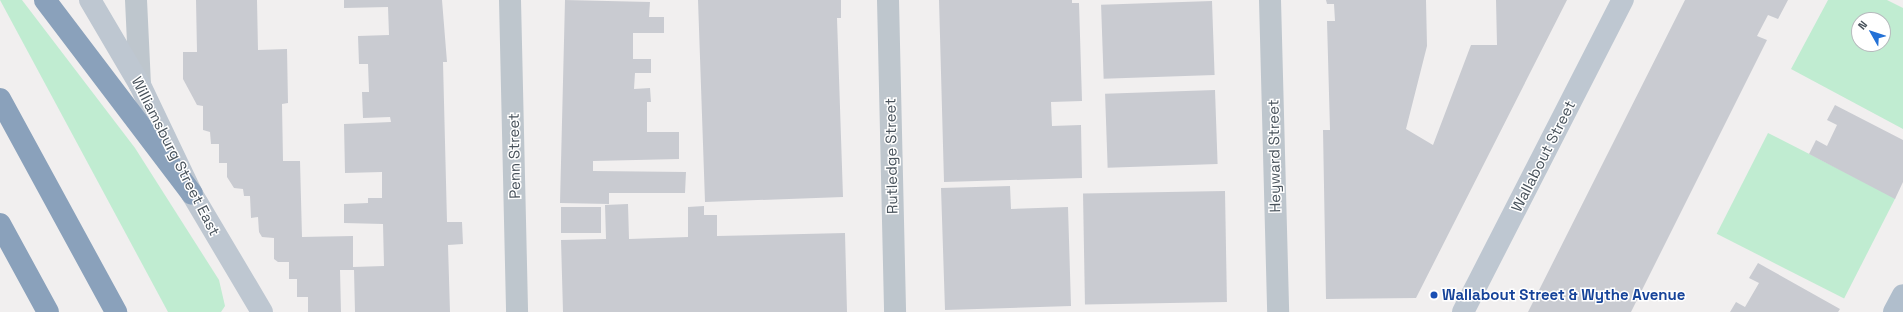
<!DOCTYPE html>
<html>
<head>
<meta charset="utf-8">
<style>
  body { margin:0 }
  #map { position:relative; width:1903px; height:312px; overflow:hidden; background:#f1efef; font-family:"Space Grotesk",sans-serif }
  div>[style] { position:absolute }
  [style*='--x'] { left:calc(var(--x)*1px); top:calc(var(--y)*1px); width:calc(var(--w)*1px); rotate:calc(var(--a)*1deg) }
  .green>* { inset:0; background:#c0ecd1; transform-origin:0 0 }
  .building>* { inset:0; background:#c9cbd1; transform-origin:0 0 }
  .street>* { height:22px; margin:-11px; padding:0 11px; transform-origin:11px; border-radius:11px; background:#bec6cd }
  .secondary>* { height:22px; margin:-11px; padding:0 11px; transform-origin:11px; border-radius:11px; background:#bec7d1 }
  .primary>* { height:22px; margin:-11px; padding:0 11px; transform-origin:11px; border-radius:11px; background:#b0becc }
  .highway>* { height:22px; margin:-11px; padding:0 11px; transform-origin:11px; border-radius:11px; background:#8aa1bb }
  .dots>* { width:11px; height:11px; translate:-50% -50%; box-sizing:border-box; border:2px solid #fff; border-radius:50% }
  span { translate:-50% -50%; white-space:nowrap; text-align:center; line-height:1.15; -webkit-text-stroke:3px #fff; paint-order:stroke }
  .street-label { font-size:15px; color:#48525b }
  .transit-label { font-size:15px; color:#164399; font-weight:700 }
  .left { translate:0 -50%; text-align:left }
  .north { position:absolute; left:1851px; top:12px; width:40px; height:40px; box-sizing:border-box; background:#fff; border:1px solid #b6babd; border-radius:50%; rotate:309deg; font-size:11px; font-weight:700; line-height:16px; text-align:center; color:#48525b }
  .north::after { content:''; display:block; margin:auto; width:14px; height:18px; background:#2471d6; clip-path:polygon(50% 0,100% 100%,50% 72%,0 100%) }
</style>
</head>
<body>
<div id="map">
  <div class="green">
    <i style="clip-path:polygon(0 0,22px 0,135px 148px,219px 280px,225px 306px,221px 312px,168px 312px)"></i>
    <i style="clip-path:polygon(evenodd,1828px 0,1887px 0,1903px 8px,1903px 129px,1791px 69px,1828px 0,1859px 20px,1883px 20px,1883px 44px,1859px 44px,1859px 20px)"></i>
    <i style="left:1768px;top:133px;width:143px;height:113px;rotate:27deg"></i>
  </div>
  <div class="building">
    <i style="clip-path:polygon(196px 0,257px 0,258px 50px,287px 49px,288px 103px,282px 104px,283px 161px,300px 161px,302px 237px,353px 236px,353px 267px,384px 266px,383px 224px,344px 223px,344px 204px,368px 203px,368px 198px,382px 198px,382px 172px,345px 173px,344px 124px,391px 122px,390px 117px,363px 118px,362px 92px,369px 92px,368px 64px,359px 64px,358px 36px,389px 35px,388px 7px,344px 8px,344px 0,442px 0,447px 62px,443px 62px,447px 222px,462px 222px,463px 244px,448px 245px,450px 312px,355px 312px,354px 270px,340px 270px,341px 312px,308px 312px,308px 297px,297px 297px,297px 279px,289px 279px,289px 262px,278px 262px,274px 259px,274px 238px,262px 237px,259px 232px,258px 217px,251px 218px,250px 196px,244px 196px,243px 189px,234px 188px,227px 177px,227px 163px,219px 163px,219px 144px,211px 144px,210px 132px,203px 130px,203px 106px,197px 105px,183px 79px,183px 52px,197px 52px)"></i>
    <i style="clip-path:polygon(565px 0,650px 2px,649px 17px,664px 17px,664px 33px,633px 33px,633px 59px,651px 59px,651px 73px,635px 73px,634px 89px,650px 88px,651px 102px,647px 102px,647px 132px,679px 132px,679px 159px,593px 161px,593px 171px,686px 172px,685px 193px,609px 193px,609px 204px,560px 203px)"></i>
    <i style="clip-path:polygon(698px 0,841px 0,841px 18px,837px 18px,843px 197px,705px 202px)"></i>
    <i style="clip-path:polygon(939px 0,1072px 0,1072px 3px,1079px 3px,1082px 101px,1051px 102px,1052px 126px,1081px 125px,1082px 178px,944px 182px)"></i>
    <i style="clip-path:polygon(1326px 0,1426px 0,1427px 46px,1406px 129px,1433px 145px,1471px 45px,1497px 45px,1496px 0,1567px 0,1416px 298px,1326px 299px,1323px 130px,1330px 130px,1327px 21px,1335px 21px,1334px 4px,1327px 4px)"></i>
    <i style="clip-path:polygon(1685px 0,1788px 0,1778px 19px,1768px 15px,1757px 36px,1767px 40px,1631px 312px,1528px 312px)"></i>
    <i style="left:1212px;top:1px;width:74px;height:111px;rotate:88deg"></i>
    <i style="left:1215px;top:90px;width:74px;height:110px;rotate:88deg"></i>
    <i style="clip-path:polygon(1835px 105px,1903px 140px,1903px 182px,1895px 199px,1809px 154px,1816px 140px,1827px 146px,1837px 125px,1827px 120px)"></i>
    <i style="clip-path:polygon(1010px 186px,1011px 209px,1068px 207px,1071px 306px,945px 310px,941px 188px)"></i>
    <i style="left:1225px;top:191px;width:111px;height:142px;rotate:89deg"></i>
    <i style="clip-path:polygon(628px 204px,629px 239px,688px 237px,688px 207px,704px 206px,704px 215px,717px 215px,717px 236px,845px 233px,847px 312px,563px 312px,561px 240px,606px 239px,605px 205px)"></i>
    <i style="left:561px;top:207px;width:40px;height:26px"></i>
    <i style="clip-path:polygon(1758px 263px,1840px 309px,1838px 312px,1730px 312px,1736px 302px,1745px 307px,1759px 283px,1749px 278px)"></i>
  </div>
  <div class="street">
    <i style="--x:136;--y:0;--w:85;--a:87.3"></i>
    <i style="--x:510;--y:0;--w:312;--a:88.7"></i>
    <i style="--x:888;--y:0;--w:312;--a:88.7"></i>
    <i style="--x:1270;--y:0;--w:312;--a:88.5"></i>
  </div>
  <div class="secondary">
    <i style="--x:90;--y:0;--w:99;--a:59.5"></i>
    <i style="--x:140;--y:85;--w:121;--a:64.5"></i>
    <i style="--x:192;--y:194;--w:137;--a:59.3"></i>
    <i style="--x:1463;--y:312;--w:351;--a:-62.9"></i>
  </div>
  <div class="primary">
    <i style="--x:1894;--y:312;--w:19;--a:-62"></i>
  </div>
  <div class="highway">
    <i style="--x:45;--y:0;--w:243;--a:52.8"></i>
    <i style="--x:0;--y:99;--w:243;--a:61.4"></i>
    <i style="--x:0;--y:224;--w:100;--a:61.4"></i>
  </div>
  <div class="dots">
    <i style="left:1434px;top:295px;background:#1a4fb4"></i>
  </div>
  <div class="street-label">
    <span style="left:176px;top:156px;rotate:63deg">Williamsburg Street East</span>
    <span style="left:514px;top:156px;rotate:-91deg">Penn Street</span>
    <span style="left:891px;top:156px;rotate:-91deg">Rutledge Street</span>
    <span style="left:1274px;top:156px;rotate:-91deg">Heyward Street</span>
    <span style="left:1543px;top:156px;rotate:-63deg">Wallabout Street</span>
  </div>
  <div class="transit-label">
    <span class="left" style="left:1442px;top:295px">Wallabout Street &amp; Wythe Avenue</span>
  </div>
  <div class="north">N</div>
</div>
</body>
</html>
